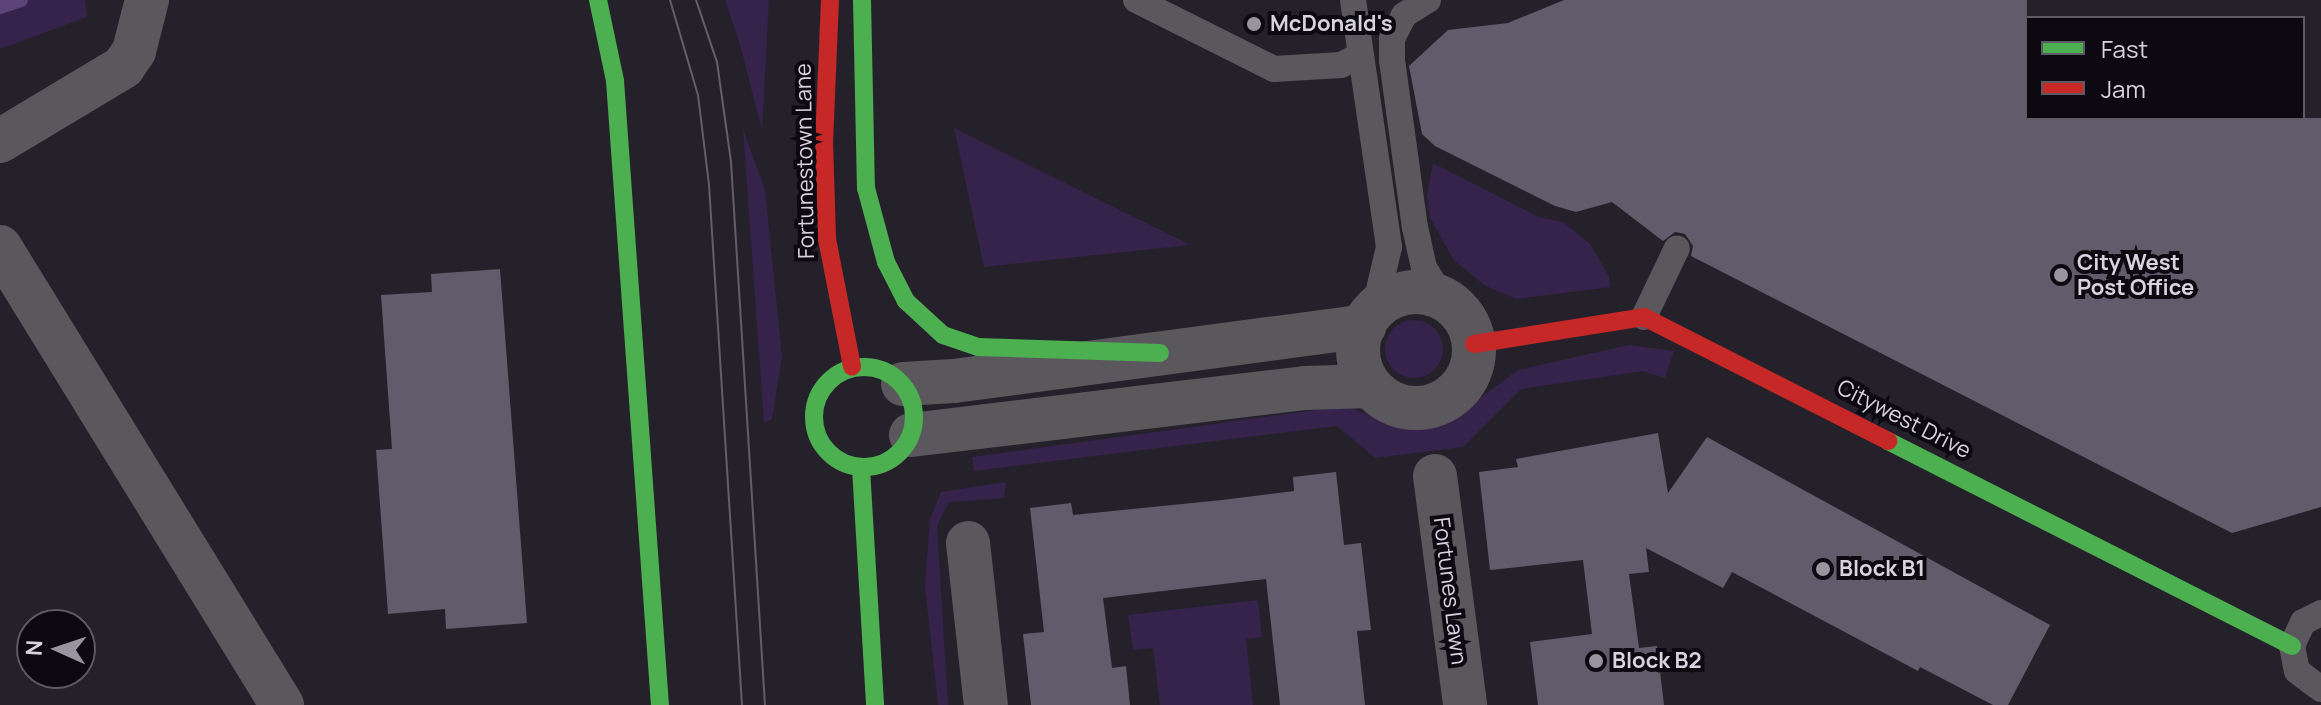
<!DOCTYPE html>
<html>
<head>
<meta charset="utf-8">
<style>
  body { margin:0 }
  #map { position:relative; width:2321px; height:705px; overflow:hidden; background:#25212a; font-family:Manrope,sans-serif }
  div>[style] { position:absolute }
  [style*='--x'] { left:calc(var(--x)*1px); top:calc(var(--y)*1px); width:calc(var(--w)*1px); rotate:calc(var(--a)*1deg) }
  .green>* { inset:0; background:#35234b }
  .round { border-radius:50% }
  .stream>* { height:14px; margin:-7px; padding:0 7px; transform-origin:7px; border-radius:7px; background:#5c4479 }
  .building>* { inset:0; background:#625b6b }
  .lane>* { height:26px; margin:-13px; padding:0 13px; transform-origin:13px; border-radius:13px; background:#5b585d }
  .street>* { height:44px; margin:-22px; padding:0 22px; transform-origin:22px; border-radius:22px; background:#5b585d }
  .street>.ring { margin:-22px; padding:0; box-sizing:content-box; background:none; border:44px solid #5b585d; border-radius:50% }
  .fast>* { height:18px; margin:-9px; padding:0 9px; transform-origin:9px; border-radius:9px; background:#4caf50 }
  .fast>.ring { margin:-9px; padding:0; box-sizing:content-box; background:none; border:18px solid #4caf50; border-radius:50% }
  .jam>* { height:18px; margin:-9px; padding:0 9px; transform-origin:9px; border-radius:9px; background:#c62828 }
  .tram>* { height:2px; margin:-1px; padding:0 1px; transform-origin:1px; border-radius:1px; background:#616066 }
  .dots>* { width:22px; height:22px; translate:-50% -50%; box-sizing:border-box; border:4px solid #0c0911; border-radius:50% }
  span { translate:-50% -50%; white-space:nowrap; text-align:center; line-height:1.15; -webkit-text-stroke:8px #0c0911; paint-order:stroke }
  .poi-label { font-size:22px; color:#d8d4df; font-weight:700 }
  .left { translate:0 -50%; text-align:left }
  .street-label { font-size:22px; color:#d8d4df }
  .legend { position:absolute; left:2025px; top:16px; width:280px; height:104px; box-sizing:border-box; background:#0c0911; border:2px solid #5e5a63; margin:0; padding:10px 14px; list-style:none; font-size:24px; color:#d8d4df }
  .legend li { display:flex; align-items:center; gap:16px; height:40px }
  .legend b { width:40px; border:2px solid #5e5a63 }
  .north { position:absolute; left:16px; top:609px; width:80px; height:80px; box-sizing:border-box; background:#0c0911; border:2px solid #5e5a63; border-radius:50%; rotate:273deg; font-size:22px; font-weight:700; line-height:32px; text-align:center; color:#d8d4df }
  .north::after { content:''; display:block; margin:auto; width:28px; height:36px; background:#9995a0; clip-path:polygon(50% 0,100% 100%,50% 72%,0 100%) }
</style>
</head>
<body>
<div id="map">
  <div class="green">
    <i style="clip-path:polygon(0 0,85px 0,87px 17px,0 49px)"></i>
    <i style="clip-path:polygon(725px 0,769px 0,762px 131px,741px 48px)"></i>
    <i style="clip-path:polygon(954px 128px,1190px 245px,984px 267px)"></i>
    <i style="clip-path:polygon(743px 129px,765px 190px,782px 357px,772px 419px,764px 423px)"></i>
    <i style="clip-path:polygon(1433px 163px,1539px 217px,1563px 222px,1590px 244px,1609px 276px,1610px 287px,1516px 299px,1484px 285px,1453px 259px,1430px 218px,1427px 196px)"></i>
    <i class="round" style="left:1385px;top:320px;width:58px;height:58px"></i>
    <i style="clip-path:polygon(1629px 345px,1674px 351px,1665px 378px,1643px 371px,1521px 389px,1463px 447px,1375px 458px,1337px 426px,974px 471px,972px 457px,1346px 406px,1395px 425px,1441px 427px,1518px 370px)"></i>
    <i style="clip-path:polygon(1006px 482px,1004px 498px,949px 502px,937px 526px,948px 705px,938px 705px,925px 586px,930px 519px,941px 492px)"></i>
    <i style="clip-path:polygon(1258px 600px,1262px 637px,1246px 639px,1253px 705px,1160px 705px,1153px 648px,1133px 650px,1128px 615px)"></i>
  </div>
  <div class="stream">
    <i style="--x:0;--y:7;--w:22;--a:-18"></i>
  </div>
  <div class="building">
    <i style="clip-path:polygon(1564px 0,2027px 0,2027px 118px,2321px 118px,2321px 507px,2232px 533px,1691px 256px,1693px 246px,1685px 234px,1675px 232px,1663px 241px,1612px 202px,1576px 212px,1555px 206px,1435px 146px,1422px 134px,1409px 66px,1448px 30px,1508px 23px)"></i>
    <i style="clip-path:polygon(500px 269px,527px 623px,446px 629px,445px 609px,388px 614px,376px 450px,392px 449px,381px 295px,432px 292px,431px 274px)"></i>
    <i style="clip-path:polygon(1658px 433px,1668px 493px,1707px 437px,2050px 625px,2008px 705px,1993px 705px,1920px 667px,1918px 671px,1732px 572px,1723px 588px,1646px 548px,1649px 572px,1629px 574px,1639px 648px,1657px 646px,1664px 705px,1538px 705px,1530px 642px,1592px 634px,1583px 560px,1490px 570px,1479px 472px,1518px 467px,1516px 459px)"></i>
    <i style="clip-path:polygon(1336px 472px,1344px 545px,1361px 543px,1371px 630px,1357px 631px,1365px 705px,1280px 705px,1266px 579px,1103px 598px,1112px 668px,1126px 666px,1130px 705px,1031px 705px,1023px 634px,1044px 632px,1030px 508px,1071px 503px,1073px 515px,1222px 500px,1294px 491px,1293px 477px)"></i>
  </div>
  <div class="lane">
    <i style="--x:1136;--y:0;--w:154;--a:26.6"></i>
    <i style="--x:1274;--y:69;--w:67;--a:-3.4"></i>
    <i style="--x:1341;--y:65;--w:22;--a:-27"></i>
    <i style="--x:1353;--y:0;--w:250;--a:81.7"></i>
    <i style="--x:1389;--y:247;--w:66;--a:103.2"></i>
    <i style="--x:1428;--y:0;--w:28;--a:148"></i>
    <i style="--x:1404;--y:15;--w:27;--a:117"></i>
    <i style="--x:1392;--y:39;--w:21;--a:90"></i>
    <i style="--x:1392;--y:60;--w:169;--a:82.2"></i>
    <i style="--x:1415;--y:227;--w:42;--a:77.6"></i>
    <i style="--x:1424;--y:268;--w:36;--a:58"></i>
    <i style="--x:1644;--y:317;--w:76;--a:-64.4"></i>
    <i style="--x:2321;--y:613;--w:20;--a:153"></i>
    <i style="--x:2303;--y:622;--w:26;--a:115"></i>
    <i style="--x:2292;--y:646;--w:25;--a:79"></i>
    <i style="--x:2297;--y:671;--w:30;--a:37"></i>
  </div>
  <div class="street">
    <i style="--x:0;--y:141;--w:144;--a:-31"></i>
    <i style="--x:123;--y:67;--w:19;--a:-55"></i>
    <i style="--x:134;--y:51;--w:53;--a:-75.7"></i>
    <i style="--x:0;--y:247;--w:538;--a:58.38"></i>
    <i class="ring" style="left:1358px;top:292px;width:72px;height:72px"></i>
    <i style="--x:903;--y:384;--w:51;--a:-3.4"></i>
    <i style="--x:954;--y:381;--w:414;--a:-7.6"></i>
    <i style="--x:911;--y:435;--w:397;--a:-6.8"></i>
    <i style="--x:1305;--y:388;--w:65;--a:-1.8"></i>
    <i style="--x:1435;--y:476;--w:231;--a:82.5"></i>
    <i style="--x:968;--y:543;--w:163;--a:83.7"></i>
  </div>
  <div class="fast">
    <i style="--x:598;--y:0;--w:83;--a:78.1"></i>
    <i style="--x:615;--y:81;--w:626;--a:85.88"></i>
    <i style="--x:862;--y:0;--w:188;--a:88.8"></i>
    <i style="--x:866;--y:188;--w:77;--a:74.9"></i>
    <i style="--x:886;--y:262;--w:44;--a:62.9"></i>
    <i style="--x:906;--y:301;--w:50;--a:42.6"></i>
    <i style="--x:943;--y:335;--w:37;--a:19"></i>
    <i style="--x:978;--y:347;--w:182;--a:1.9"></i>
    <i class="ring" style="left:814px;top:367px;width:82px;height:82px"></i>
    <i style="--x:1888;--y:441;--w:453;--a:26.9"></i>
    <i style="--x:861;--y:468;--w:237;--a:86.6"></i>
  </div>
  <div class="jam">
    <i style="--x:830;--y:0;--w:141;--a:92.4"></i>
    <i style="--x:824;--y:141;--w:98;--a:88.2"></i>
    <i style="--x:827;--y:239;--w:130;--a:78.9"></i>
    <i style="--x:1474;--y:344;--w:172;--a:-9"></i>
    <i style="--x:1644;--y:317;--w:274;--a:26.9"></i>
  </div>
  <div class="tram">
    <i style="--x:670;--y:0;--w:99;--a:73.6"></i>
    <i style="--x:698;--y:95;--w:91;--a:83"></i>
    <i style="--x:709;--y:185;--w:521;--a:86.37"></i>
    <i style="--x:696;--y:0;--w:65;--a:71.3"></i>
    <i style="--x:717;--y:62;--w:101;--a:82"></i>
    <i style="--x:731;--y:162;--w:544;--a:86.42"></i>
  </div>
  <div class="dots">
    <i style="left:1254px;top:24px;background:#9995a0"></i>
    <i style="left:2061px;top:275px;background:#9995a0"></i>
    <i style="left:1823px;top:569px;background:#9995a0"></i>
    <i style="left:1596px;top:661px;background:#9995a0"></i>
  </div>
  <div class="poi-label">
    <span class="left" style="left:1270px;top:24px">McDonald's</span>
    <span class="left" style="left:2077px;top:275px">City West<br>Post Office</span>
    <span class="left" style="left:1839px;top:569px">Block B1</span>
    <span class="left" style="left:1612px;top:661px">Block B2</span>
  </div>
  <div class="street-label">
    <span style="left:805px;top:161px;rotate:-91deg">Fortunestown Lane</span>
    <span style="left:1904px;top:419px;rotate:27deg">Citywest Drive</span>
    <span style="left:1450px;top:591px;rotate:83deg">Fortunes Lawn</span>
  </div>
  <ul class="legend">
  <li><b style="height:10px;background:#4caf50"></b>Fast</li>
  <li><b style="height:10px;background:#c62828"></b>Jam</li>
  </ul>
  <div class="north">N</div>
</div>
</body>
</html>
